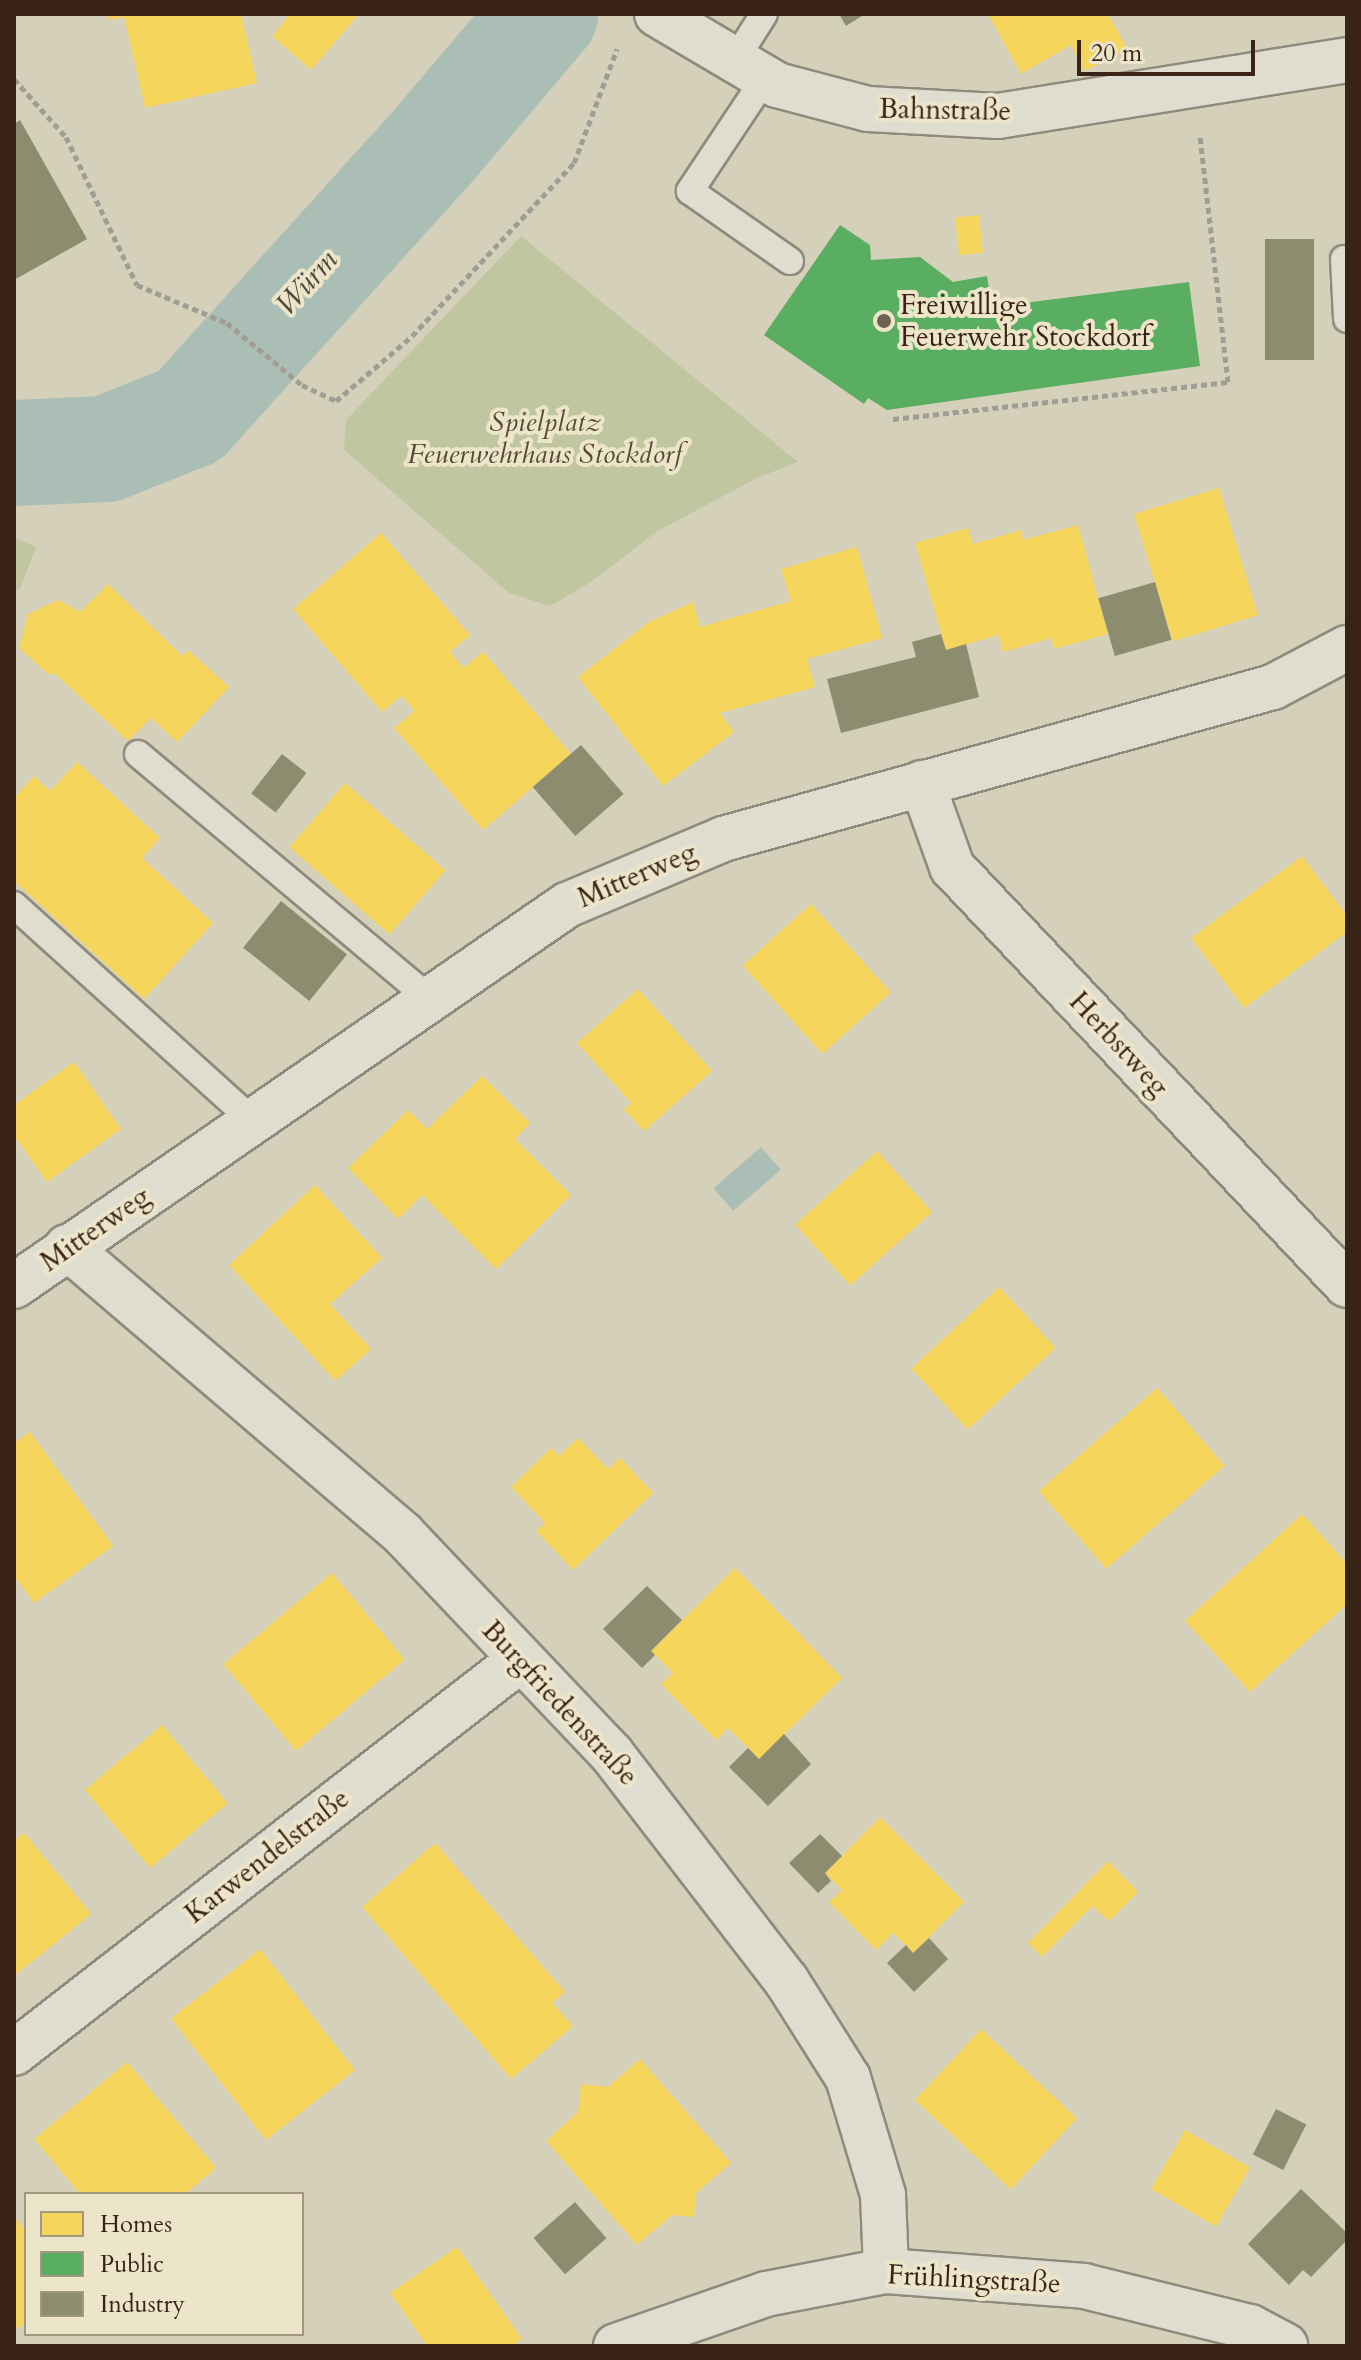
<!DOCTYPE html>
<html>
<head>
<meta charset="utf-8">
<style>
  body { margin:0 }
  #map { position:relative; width:1361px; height:2360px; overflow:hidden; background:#d5d0b9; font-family:Cardo,serif }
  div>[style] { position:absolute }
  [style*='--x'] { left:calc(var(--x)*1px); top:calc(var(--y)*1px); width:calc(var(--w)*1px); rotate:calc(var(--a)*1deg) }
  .green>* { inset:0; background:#c0c7a0 }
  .water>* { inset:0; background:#abbeb6; transform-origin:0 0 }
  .homes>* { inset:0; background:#f6d55c; transform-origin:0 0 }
  .public>* { inset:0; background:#5aae61 }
  .industry>* { inset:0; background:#8c8c6e; transform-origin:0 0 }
  .river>* { height:106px; margin:-53px; padding:0 53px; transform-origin:53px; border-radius:53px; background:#abbeb6 }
  .path>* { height:5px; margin-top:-2.5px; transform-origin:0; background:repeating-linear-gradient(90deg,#a29d94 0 6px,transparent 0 10px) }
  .roads { filter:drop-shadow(2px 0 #8f8a7b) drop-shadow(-2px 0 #8f8a7b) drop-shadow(0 2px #8f8a7b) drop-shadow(0 -2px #8f8a7b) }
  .lane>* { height:26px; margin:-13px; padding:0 13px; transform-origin:13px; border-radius:13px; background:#dfdcd0 }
  .street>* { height:44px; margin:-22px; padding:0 22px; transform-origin:22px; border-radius:22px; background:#dfdcd0 }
  .dots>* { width:22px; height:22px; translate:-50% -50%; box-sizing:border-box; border:4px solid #ece5c9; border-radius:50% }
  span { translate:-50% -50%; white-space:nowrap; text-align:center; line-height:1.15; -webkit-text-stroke:8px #ece5c9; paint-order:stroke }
  .street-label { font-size:28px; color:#392317 }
  .poi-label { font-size:28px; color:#392317 }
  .left { translate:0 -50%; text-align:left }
  .park-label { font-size:28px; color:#564a34; font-style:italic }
  .water-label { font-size:30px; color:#51483e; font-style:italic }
  .frame { position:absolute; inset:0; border:16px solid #392317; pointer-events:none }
  .legend { position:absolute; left:24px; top:2192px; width:280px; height:144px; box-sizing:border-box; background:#ece5c9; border:2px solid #a49782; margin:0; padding:10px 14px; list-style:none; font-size:24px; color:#392317 }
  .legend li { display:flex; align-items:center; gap:16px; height:40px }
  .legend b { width:40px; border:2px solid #a49782 }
  .scale { position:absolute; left:1077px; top:40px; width:178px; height:36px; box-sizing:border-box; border:4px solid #392317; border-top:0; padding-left:10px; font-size:24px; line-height:28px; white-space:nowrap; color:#392317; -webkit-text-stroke:6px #ece5c9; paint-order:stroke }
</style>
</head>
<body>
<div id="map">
  <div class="green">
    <i style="clip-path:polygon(521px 236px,798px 462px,757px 478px,656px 532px,591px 582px,550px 606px,509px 593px,344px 450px,346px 420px)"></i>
    <i style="clip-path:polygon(14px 537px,36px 547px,20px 589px,14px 590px)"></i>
  </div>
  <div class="water">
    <i style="left:761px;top:1147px;width:30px;height:63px;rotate:49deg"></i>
  </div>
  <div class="homes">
    <i style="clip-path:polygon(108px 14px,241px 14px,257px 83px,145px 108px,124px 17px,109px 20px)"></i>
    <i style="clip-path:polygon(290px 14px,359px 14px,311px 70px,272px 36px)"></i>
    <i style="clip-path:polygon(988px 14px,1108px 14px,1127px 49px,1085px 71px,1071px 45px,1021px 74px)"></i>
    <i style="left:979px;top:215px;width:38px;height:24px;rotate:84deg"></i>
    <i style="left:1219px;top:488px;width:133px;height:89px;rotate:73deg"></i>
    <i style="clip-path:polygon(1078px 525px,1108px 634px,1054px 649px,1051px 638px,1003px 652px,999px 635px,946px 650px,915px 543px,968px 528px,973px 544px,1021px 530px,1023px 540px)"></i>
    <i style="clip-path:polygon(381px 533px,470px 635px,450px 652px,463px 668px,483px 652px,571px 754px,483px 830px,394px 728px,414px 711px,408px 703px,401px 696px,382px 712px,293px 609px)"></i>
    <i style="clip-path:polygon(857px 547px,882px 638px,807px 659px,815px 687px,720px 713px,734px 732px,663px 786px,578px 677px,649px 622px,693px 602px,700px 627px,791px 601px,781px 569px)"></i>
    <i style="clip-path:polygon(108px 584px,182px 656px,188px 650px,229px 687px,177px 742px,151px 718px,128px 741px,55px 674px,48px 674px,19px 648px,28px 614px,58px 600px,80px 612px)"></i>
    <i style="clip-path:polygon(77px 762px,160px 838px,142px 858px,213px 923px,144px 999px,14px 881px,14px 798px,34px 776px,50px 791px)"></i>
    <i style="left:345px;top:783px;width:133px;height:85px;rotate:41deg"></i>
    <i style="clip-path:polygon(1302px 856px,1347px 916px,1347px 932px,1244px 1008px,1191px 938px)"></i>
    <i style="left:811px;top:904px;width:119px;height:92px;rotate:48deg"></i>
    <i style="clip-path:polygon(638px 989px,712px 1071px,644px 1131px,624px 1110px,631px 1103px,577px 1043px)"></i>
    <i style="clip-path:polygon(74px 1062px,121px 1129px,47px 1182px,14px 1136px,14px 1105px)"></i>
    <i style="clip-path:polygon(482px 1076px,530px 1123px,515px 1139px,571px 1195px,496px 1269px,422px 1195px,398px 1219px,348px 1168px,408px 1110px,427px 1129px)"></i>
    <i style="left:877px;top:1151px;width:82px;height:110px;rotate:48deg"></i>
    <i style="clip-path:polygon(315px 1185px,382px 1258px,330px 1304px,371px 1349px,335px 1381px,229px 1265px)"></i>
    <i style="left:999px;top:1287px;width:83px;height:120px;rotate:47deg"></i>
    <i style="left:1157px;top:1388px;width:103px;height:157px;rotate:49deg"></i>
    <i style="clip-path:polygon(30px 1432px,113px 1546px,34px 1603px,14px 1576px,14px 1443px)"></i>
    <i style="clip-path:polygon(578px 1438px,608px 1469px,620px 1458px,653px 1493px,573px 1570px,536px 1531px,545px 1523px,511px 1487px,551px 1448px,559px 1456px)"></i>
    <i style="clip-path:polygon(1302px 1514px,1347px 1564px,1347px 1604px,1250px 1692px,1185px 1621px)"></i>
    <i style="clip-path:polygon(735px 1568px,842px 1678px,759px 1759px,728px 1728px,716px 1740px,661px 1684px,673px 1673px,651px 1651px)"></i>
    <i style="left:332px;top:1573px;width:113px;height:142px;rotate:50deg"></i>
    <i style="left:162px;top:1725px;width:102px;height:101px;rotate:50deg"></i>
    <i style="clip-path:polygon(880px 1817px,964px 1902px,913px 1953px,893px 1933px,876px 1950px,829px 1902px,842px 1890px,825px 1873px)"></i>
    <i style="clip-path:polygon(24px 1833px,91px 1914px,14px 1976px,14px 1841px)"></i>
    <i style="clip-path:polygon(435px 1843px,565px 1992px,552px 2003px,573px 2026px,511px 2079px,362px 1907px)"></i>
    <i style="clip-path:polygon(1108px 1861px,1138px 1892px,1109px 1921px,1092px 1906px,1042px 1957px,1028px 1943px)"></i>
    <i style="left:260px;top:1949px;width:154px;height:113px;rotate:52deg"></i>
    <i style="left:981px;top:2029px;width:131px;height:97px;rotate:43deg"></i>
    <i style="clip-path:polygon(640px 2059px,731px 2163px,696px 2193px,694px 2217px,672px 2215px,637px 2245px,546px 2141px,578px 2112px,581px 2084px,608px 2087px)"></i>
    <i style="clip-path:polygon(127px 2062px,216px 2168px,185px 2194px,80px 2194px,34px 2139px)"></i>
    <i style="left:1185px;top:2130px;width:75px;height:68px;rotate:30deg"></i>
    <i style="clip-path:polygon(14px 2217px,26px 2232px,26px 2321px,14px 2331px)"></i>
    <i style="clip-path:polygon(457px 2247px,522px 2339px,512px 2346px,427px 2346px,390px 2293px)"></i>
  </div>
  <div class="public">
    <i style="clip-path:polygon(840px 225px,870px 245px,871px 260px,920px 257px,953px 282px,987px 276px,992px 307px,1189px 282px,1200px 366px,887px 410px,868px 398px,864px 404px,764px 335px)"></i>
  </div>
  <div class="industry">
    <i style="clip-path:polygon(839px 14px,865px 14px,846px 26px)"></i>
    <i style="clip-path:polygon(20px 120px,87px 239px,14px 280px,14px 124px)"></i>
    <i style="left:1265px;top:239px;width:49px;height:121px"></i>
    <i style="left:1155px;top:582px;width:60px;height:59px;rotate:74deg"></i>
    <i style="clip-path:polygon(941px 634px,946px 650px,966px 644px,979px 697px,841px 733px,827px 679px,916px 657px,912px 642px)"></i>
    <i style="left:581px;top:745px;width:65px;height:64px;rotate:49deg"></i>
    <i style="left:282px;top:754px;width:31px;height:50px;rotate:38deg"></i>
    <i style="left:281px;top:901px;width:85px;height:60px;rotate:39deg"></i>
    <i style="clip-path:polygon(647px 1586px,682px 1620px,651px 1651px,655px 1655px,642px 1668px,603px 1629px)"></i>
    <i style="clip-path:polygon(784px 1734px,811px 1764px,768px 1806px,729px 1767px,748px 1748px,759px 1759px)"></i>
    <i style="clip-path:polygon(820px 1834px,842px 1856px,825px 1873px,831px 1881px,818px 1893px,789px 1863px)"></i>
    <i style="clip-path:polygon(929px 1938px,948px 1959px,914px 1992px,887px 1963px,906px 1945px,913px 1953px)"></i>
    <i style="left:1276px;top:2109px;width:34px;height:51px;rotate:27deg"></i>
    <i style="clip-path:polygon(1301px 2189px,1347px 2233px,1347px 2240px,1311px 2277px,1303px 2270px,1289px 2285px,1248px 2244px)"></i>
    <i style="left:575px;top:2202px;width:48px;height:55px;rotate:49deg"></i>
  </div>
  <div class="river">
    <i style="--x:14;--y:453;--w:92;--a:-2.5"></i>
    <i style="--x:106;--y:449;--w:89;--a:-21.7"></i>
    <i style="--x:189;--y:416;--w:365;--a:-47.9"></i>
    <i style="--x:434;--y:145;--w:172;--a:-49.7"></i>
  </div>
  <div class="path">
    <i style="--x:14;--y:79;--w:78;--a:48.1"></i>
    <i style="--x:66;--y:137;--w:164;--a:64.4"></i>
    <i style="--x:137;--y:285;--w:98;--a:22.9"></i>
    <i style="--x:227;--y:323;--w:97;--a:39.6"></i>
    <i style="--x:302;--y:385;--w:38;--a:25"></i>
    <i style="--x:336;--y:401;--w:100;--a:-40.5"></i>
    <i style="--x:412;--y:336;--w:237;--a:-46.9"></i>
    <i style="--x:574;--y:163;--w:122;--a:-69.3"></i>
    <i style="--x:893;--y:419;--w:337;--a:-6.3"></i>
    <i style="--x:1228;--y:382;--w:247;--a:-96.5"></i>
  </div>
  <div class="roads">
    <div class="lane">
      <i style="--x:735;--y:60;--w:54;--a:-57.8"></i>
      <i style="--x:765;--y:78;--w:136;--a:123.6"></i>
      <i style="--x:690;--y:191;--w:122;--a:35"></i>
      <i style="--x:1344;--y:259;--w:60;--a:87.1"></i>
      <i style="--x:138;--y:754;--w:381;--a:40"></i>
      <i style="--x:14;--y:905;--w:321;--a:42.1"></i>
    </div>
    <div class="street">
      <i style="--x:657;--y:14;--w:139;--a:30.6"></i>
      <i style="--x:777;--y:85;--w:94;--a:14.8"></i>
      <i style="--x:868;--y:109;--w:130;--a:3.1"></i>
      <i style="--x:998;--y:116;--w:353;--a:-9.1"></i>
      <i style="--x:922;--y:783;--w:89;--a:70.3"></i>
      <i style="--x:952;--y:867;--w:575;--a:46.62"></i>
      <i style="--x:67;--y:1247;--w:442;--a:40.5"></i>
      <i style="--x:403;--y:1534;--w:302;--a:46.5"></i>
      <i style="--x:611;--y:1753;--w:287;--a:52.4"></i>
      <i style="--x:786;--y:1980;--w:116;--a:57.7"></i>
      <i style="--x:848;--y:2078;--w:122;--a:73.3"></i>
      <i style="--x:883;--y:2195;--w:76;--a:87.7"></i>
      <i style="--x:14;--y:1286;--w:672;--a:-34.57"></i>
      <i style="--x:567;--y:905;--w:169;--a:-22.9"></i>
      <i style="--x:723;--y:839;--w:571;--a:-15.45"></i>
      <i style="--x:1273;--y:687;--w:84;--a:-27.8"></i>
      <i style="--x:14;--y:2053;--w:641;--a:-37.84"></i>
      <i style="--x:616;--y:2346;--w:159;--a:-19.1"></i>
      <i style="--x:766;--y:2294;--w:122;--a:-10.9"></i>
      <i style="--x:886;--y:2271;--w:199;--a:4.3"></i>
      <i style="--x:1084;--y:2286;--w:171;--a:13.9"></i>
      <i style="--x:1250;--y:2327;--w:40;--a:28"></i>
    </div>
  </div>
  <div class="dots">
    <i style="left:884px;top:321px;background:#706050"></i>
  </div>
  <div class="street-label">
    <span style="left:945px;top:110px;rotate:1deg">Bahnstraße</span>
    <span style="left:637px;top:875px;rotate:-23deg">Mitterweg</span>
    <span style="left:1119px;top:1044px;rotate:47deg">Herbstweg</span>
    <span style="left:95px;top:1229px;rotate:-35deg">Mitterweg</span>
    <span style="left:560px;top:1703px;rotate:47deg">Burgfriedenstraße</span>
    <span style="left:267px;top:1856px;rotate:-38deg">Karwendelstraße</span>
    <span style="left:974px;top:2279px;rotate:3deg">Frühlingstraße</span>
  </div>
  <div class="poi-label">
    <span class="left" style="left:900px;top:321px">Freiwillige<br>Feuerwehr Stockdorf</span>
  </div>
  <div class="park-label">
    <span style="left:545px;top:438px">Spielplatz<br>Feuerwehrhaus Stockdorf</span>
  </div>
  <div class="water-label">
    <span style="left:307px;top:283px;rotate:-48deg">Würm</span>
  </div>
  <div class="frame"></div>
  <ul class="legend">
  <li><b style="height:22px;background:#f6d55c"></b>Homes</li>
  <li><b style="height:22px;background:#5aae61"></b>Public</li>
  <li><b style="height:22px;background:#8c8c6e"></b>Industry</li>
  </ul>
  <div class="scale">20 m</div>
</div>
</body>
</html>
